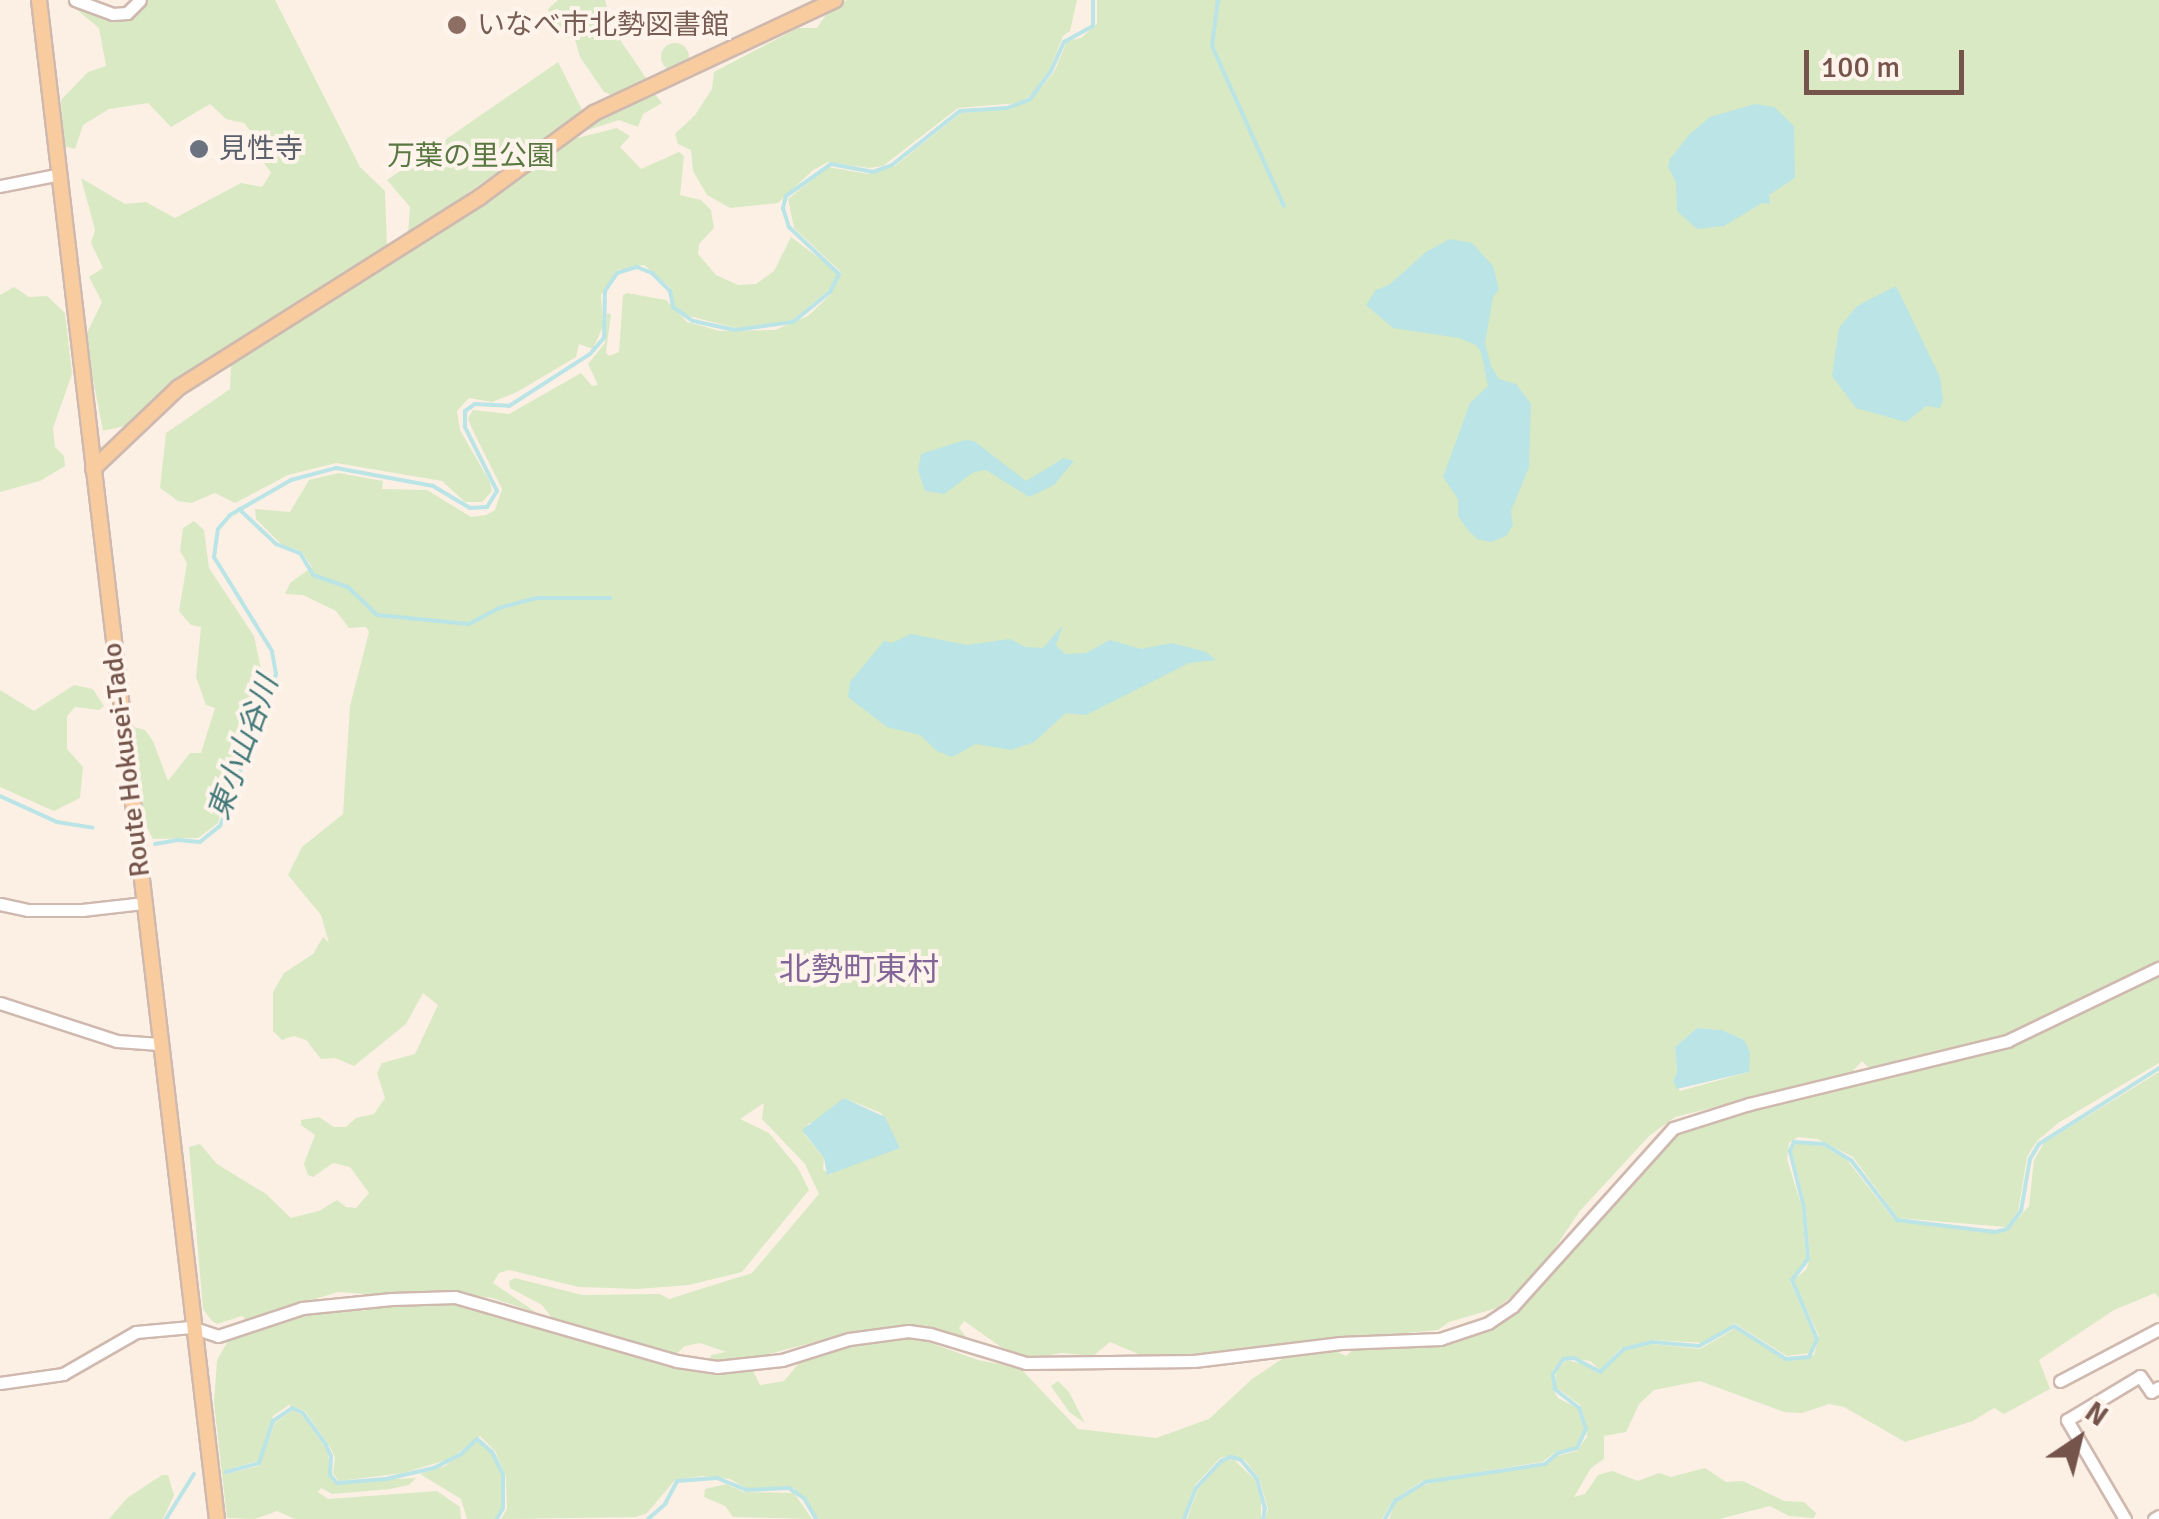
<!DOCTYPE html>
<html>
<head>
<meta charset="utf-8">
<style>
  body { margin:0 }
  #map { position:relative; width:2159px; height:1519px; overflow:hidden; background:#fcf0e5; font-family:Signika,"Noto Sans JP",sans-serif }
  div>[style] { position:absolute }
  [style*='--x'] { left:calc(var(--x)*1px); top:calc(var(--y)*1px); width:calc(var(--w)*1px); rotate:calc(var(--a)*1deg) }
  .green>* { inset:0; background:#d8e9c4 }
  .round { border-radius:50% }
  .water>* { inset:0; background:#bae4e5 }
  .stream>* { height:4px; margin:-2px; padding:0 2px; transform-origin:2px; border-radius:2px; background:#bae4e5 }
  .roads { filter:drop-shadow(2px 0 #cfb9af) drop-shadow(-2px 0 #cfb9af) drop-shadow(0 2px #cfb9af) drop-shadow(0 -2px #cfb9af) }
  .minor>* { height:11px; margin:-5.5px; padding:0 5.5px; transform-origin:5.5px; border-radius:5.5px; background:#fff }
  .major>* { height:14px; margin:-7px; padding:0 7px; transform-origin:7px; border-radius:7px; background:#f9cc9f }
  .dots>* { width:28px; height:28px; translate:-50% -50%; box-sizing:border-box; border:5px solid #fff4eb; border-radius:50% }
  span { translate:-50% -50%; white-space:nowrap; text-align:center; line-height:1.15; -webkit-text-stroke:8px #fff4eb; paint-order:stroke }
  .education-label { font-size:28px; color:#785e54 }
  .left { translate:0 -50%; text-align:left }
  .worship-label { font-size:28px; color:#5b616d }
  .park-label { font-size:28px; color:#5a7942 }
  .street-label { font-size:28px; color:#74544b }
  .water-label { font-size:30px; color:#3f7779; font-style:italic }
  .quarter-label { font-size:32px; color:#816697 }
  .north { position:absolute; left:2029px; top:1389px; width:100px; height:100px; -webkit-text-stroke:8px #fff4eb; paint-order:stroke; rotate:35deg; font-size:28px; font-weight:700; line-height:40px; text-align:center; color:#74544b }
  .north::after { content:''; display:block; margin:auto; width:35px; height:45px; background:#74544b; clip-path:polygon(50% 0,100% 100%,50% 72%,0 100%) }
  .scale { position:absolute; left:1804px; top:50px; width:160px; height:45px; box-sizing:border-box; border:5px solid #74544b; border-top:0; padding-left:12px; font-size:30px; line-height:35px; white-space:nowrap; color:#74544b; -webkit-text-stroke:8px #fff4eb; paint-order:stroke }
</style>
</head>
<body>
<div id="map">
  <div class="green">
    <i style="clip-path:polygon(147px 0,275px 0,360px 167px,385px 191px,387px 248px,206px 366px,178px 379px,124px 426px,103px 431px,85px 337px,102px 302px,89px 277px,103px 268px,91px 243px,95px 230px,81px 178px,125px 204px,146px 202px,175px 218px,241px 183px,262px 187px,271px 173px,252px 146px,252px 133px,244px 123px,226px 119px,210px 104px,171px 127px,148px 103px,109px 109px,83px 125px,75px 149px,63px 146px,61px 100px,88px 72px,106px 66px,99px 28px,66px 1px,115px 22px,127px 20px)"></i>
    <i style="clip-path:polygon(558px 0,605px 0,612px 28px,646px 78px,642px 83px,611px 95px,604px 92px,580px 57px,574px 36px,568px 38px,553px 25px,548px 9px)"></i>
    <i style="clip-path:polygon(847px 0,1077px 0,1070px 31px,1063px 36px,1050px 69px,1031px 95px,1018px 103px,958px 108px,883px 166px,869px 168px,828px 162px,813px 170px,778px 203px,730px 208px,707px 195px,693px 171px,691px 150px,678px 144px,675px 134px,695px 115px,712px 89px,714px 72px,798px 28px,817px 28px,827px 13px)"></i>
    <i style="clip-path:polygon(evenodd,1097px 0,2159px 0,2159px 962px,2005px 1036px,1870px 1069px,1862px 1061px,1851px 1073px,1675px 1117px,1649px 1136px,1579px 1212px,1535px 1278px,1497px 1308px,1449px 1322px,1438px 1330px,1172px 1356px,1143px 1356px,1110px 1342px,1093px 1356px,1061px 1353px,1038px 1357px,1011px 1354px,964px 1321px,959px 1328px,970px 1342px,930px 1328px,909px 1326px,841px 1335px,750px 1359px,710px 1360px,711px 1355px,726px 1352px,700px 1343px,685px 1346px,676px 1354px,552px 1318px,542px 1305px,510px 1288px,509px 1281px,515px 1278px,582px 1295px,660px 1294px,669px 1299px,752px 1273px,819px 1194px,805px 1164px,762px 1119px,764px 1103px,740px 1119px,769px 1133px,798px 1168px,809px 1190px,742px 1272px,689px 1285px,638px 1289px,579px 1287px,509px 1270px,499px 1273px,493px 1283px,537px 1313px,492px 1298px,438px 1290px,380px 1295px,338px 1292px,247px 1320px,242px 1316px,217px 1324px,212px 1321px,203px 1309px,189px 1147px,200px 1144px,217px 1164px,266px 1194px,291px 1218px,319px 1211px,337px 1200px,346px 1207px,356px 1208px,369px 1193px,350px 1167px,333px 1163px,313px 1177px,308px 1175px,304px 1164px,315px 1135px,301px 1125px,301px 1120px,319px 1117px,334px 1127px,346px 1127px,356px 1118px,374px 1114px,385px 1098px,377px 1073px,382px 1063px,415px 1054px,438px 1005px,423px 993px,406px 1024px,354px 1066px,335px 1058px,321px 1059px,306px 1040px,294px 1036px,282px 1040px,273px 1031px,273px 992px,284px 973px,313px 954px,323px 937px,329px 943px,321px 915px,288px 875px,302px 847px,343px 814px,350px 706px,369px 632px,366px 627px,349px 628px,336px 611px,303px 595px,285px 594px,290px 583px,312px 567px,301px 551px,282px 545px,256px 519px,255px 509px,290px 512px,309px 480px,339px 473px,383px 481px,382px 489px,427px 490px,471px 517px,486px 515px,495px 510px,502px 489px,472px 429px,468px 418px,473px 410px,509px 414px,581px 373px,592px 386px,598px 385px,588px 364px,605px 343px,607px 313px,611px 314px,606px 352px,609px 356px,619px 352px,623px 295px,627px 293px,666px 300px,687px 322px,720px 331px,775px 330px,808px 316px,831px 294px,841px 272px,794px 228px,788px 199px,828px 167px,868px 174px,895px 166px,961px 113px,1009px 109px,1031px 100px,1054px 72px,1067px 41px,1081px 38px,1097px 24px,1097px 0,1697px 1028px,1722px 1030px,1744px 1040px,1749px 1072px,1680px 1091px,1673px 1081px,1677px 1072px,1675px 1047px,1697px 1028px,1097px 0,844px 1098px,881px 1113px,900px 1148px,838px 1167px,830px 1175px,823px 1169px,824px 1158px,805px 1135px,808px 1124px,819px 1120px,844px 1098px)"></i>
    <i class="round" style="left:661px;top:43px;width:28px;height:28px"></i>
    <i style="clip-path:polygon(558px 62px,583px 112px,408px 235px,410px 207px,387px 180px)"></i>
    <i style="clip-path:polygon(654px 93px,662px 103px,643px 114px,638px 127px,619px 120px,578px 133px,606px 112px)"></i>
    <i style="clip-path:polygon(617px 128px,630px 136px,620px 147px,641px 169px,679px 152px,684px 156px,680px 195px,701px 200px,711px 210px,714px 228px,699px 244px,698px 254px,716px 275px,738px 285px,756px 284px,774px 271px,791px 237px,835px 270px,838px 276px,828px 291px,791px 321px,736px 328px,685px 315px,675px 307px,670px 287px,644px 265px,617px 270px,601px 295px,603px 326px,593px 349px,579px 344px,576px 357px,517px 392px,492px 402px,469px 398px,457px 411px,460px 430px,490px 482px,492px 491px,482px 502px,465px 502px,442px 481px,336px 463px,288px 475px,235px 503px,215px 493px,191px 503px,178px 501px,160px 488px,166px 433px,230px 389px,231px 365px,569px 140px)"></i>
    <i style="clip-path:polygon(14px 287px,29px 297px,47px 296px,65px 313px,72px 374px,53px 428px,55px 447px,64px 456px,65px 466px,40px 481px,0 492px,0 295px)"></i>
    <i style="clip-path:polygon(194px 521px,204px 530px,209px 568px,254px 636px,262px 674px,241px 730px,218px 823px,198px 838px,153px 839px,144px 822px,134px 727px,145px 730px,153px 741px,168px 781px,190px 753px,201px 753px,215px 708px,206px 705px,196px 677px,201px 627px,191px 625px,179px 611px,187px 563px,180px 551px,183px 528px)"></i>
    <i style="clip-path:polygon(74px 685px,93px 689px,104px 706px,99px 710px,75px 707px,67px 716px,67px 749px,83px 767px,80px 798px,54px 811px,0 787px,0 690px,34px 711px)"></i>
    <i style="clip-path:polygon(2159px 974px,2159px 1063px,2058px 1123px,2037px 1141px,2027px 1157px,2018px 1212px,2006px 1227px,1898px 1218px,1853px 1157px,1817px 1139px,1798px 1137px,1789px 1143px,1787px 1159px,1802px 1208px,1806px 1259px,1790px 1281px,1815px 1339px,1810px 1353px,1787px 1356px,1734px 1323px,1706px 1343px,1652px 1340px,1621px 1348px,1600px 1370px,1590px 1361px,1562px 1357px,1552px 1372px,1553px 1389px,1558px 1398px,1577px 1408px,1584px 1428px,1575px 1448px,1557px 1451px,1542px 1462px,1422px 1481px,1393px 1500px,1382px 1519px,1265px 1519px,1268px 1509px,1259px 1478px,1245px 1460px,1230px 1456px,1220px 1458px,1195px 1485px,1182px 1519px,819px 1519px,794px 1488px,746px 1488px,730px 1479px,702px 1476px,675px 1480px,647px 1513px,636px 1517px,501px 1519px,507px 1509px,506px 1477px,495px 1451px,480px 1436px,450px 1459px,403px 1473px,339px 1481px,333px 1474px,335px 1458px,330px 1447px,305px 1411px,289px 1405px,273px 1416px,258px 1461px,226px 1470px,227px 1474px,259px 1466px,275px 1423px,293px 1410px,303px 1416px,327px 1450px,333px 1482px,416px 1478px,409px 1485px,390px 1489px,332px 1494px,321px 1488px,318px 1492px,328px 1499px,437px 1491px,460px 1507px,461px 1519px,295px 1519px,277px 1511px,255px 1519px,227px 1518px,214px 1403px,217px 1360px,228px 1341px,303px 1313px,349px 1307px,364px 1311px,391px 1303px,456px 1303px,675px 1366px,753px 1371px,760px 1385px,784px 1381px,800px 1362px,817px 1355px,854px 1343px,911px 1336px,978px 1360px,1020px 1368px,1078px 1429px,1156px 1438px,1209px 1419px,1252px 1379px,1291px 1353px,1333px 1350px,1346px 1356px,1354px 1349px,1450px 1342px,1509px 1316px,1545px 1282px,1673px 1133px,1758px 1106px,2015px 1044px)"></i>
    <i style="clip-path:polygon(2159px 1072px,2159px 1298px,2155px 1293px,2114px 1310px,2039px 1360px,2050px 1389px,2004px 1414px,1994px 1408px,1973px 1421px,1905px 1442px,1844px 1407px,1829px 1404px,1802px 1413px,1784px 1412px,1700px 1381px,1654px 1390px,1639px 1404px,1626px 1432px,1604px 1436px,1604px 1459px,1591px 1468px,1574px 1497px,1585px 1494px,1598px 1475px,1612px 1471px,1638px 1481px,1659px 1473px,1671px 1477px,1705px 1468px,1726px 1482px,1743px 1481px,1784px 1501px,1804px 1502px,1816px 1513px,1814px 1518px,1789px 1516px,1770px 1506px,1719px 1519px,1389px 1519px,1395px 1503px,1417px 1487px,1454px 1477px,1546px 1465px,1557px 1456px,1577px 1451px,1587px 1437px,1585px 1419px,1580px 1405px,1556px 1387px,1556px 1371px,1566px 1360px,1588px 1365px,1599px 1374px,1623px 1351px,1652px 1344px,1700px 1349px,1736px 1328px,1786px 1361px,1814px 1355px,1819px 1336px,1793px 1280px,1806px 1270px,1810px 1258px,1806px 1208px,1792px 1151px,1796px 1143px,1823px 1146px,1847px 1160px,1895px 1221px,2007px 1231px,2029px 1206px,2034px 1160px,2044px 1143px)"></i>
    <i style="clip-path:polygon(1058px 1381px,1069px 1392px,1085px 1423px,1069px 1412px,1051px 1386px)"></i>
    <i style="clip-path:polygon(478px 1441px,491px 1451px,502px 1476px,502px 1509px,495px 1519px,467px 1519px,461px 1499px,420px 1474px,445px 1466px)"></i>
    <i style="clip-path:polygon(1233px 1459px,1255px 1480px,1261px 1497px,1261px 1519px,1187px 1519px,1198px 1489px,1222px 1462px)"></i>
    <i style="clip-path:polygon(162px 1475px,168px 1475px,174px 1495px,163px 1519px,109px 1519px,127px 1498px)"></i>
    <i style="clip-path:polygon(726px 1484px,744px 1492px,794px 1493px,812px 1519px,733px 1517px,725px 1506px,704px 1497px,705px 1489px)"></i>
  </div>
  <div class="water">
    <i style="clip-path:polygon(1755px 104px,1774px 107px,1794px 126px,1795px 178px,1769px 195px,1770px 204px,1762px 203px,1724px 226px,1697px 229px,1677px 211px,1676px 182px,1668px 167px,1670px 159px,1689px 135px,1710px 117px)"></i>
    <i style="clip-path:polygon(1450px 239px,1472px 243px,1493px 266px,1499px 289px,1493px 297px,1485px 343px,1491px 366px,1499px 379px,1516px 384px,1531px 404px,1529px 467px,1511px 511px,1513px 525px,1506px 536px,1491px 542px,1477px 539px,1468px 530px,1458px 516px,1458px 499px,1443px 477px,1470px 403px,1488px 386px,1481px 352px,1476px 345px,1459px 338px,1393px 328px,1366px 305px,1376px 290px,1389px 285px,1426px 252px)"></i>
    <i style="clip-path:polygon(1896px 286px,1940px 377px,1943px 400px,1940px 408px,1926px 406px,1906px 422px,1856px 408px,1832px 376px,1839px 328px,1857px 306px)"></i>
    <i style="clip-path:polygon(965px 440px,974px 441px,1026px 481px,1064px 458px,1074px 461px,1054px 485px,1029px 497px,986px 470px,974px 472px,944px 494px,925px 491px,918px 470px,921px 454px)"></i>
    <i style="clip-path:polygon(1063px 625px,1056px 645px,1065px 654px,1086px 653px,1110px 640px,1141px 649px,1172px 643px,1206px 652px,1216px 660px,1189px 663px,1086px 715px,1066px 713px,1034px 742px,1011px 750px,976px 744px,952px 757px,937px 751px,920px 735px,887px 727px,848px 697px,850px 682px,884px 641px,892px 643px,911px 634px,967px 645px,1010px 639px,1025px 647px,1043px 648px)"></i>
    <i style="clip-path:polygon(1697px 1028px,1722px 1030px,1744px 1040px,1750px 1052px,1749px 1072px,1677px 1089px,1673px 1081px,1677px 1072px,1675px 1047px)"></i>
    <i style="clip-path:polygon(844px 1098px,885px 1117px,900px 1148px,827px 1175px,824px 1158px,802px 1130px)"></i>
  </div>
  <div class="stream">
    <i style="--x:1218;--y:0;--w:46;--a:97.4"></i>
    <i style="--x:1212;--y:46;--w:175;--a:65.8"></i>
    <i style="--x:239;--y:509;--w:51;--a:43.4"></i>
    <i style="--x:276;--y:544;--w:26;--a:21"></i>
    <i style="--x:300;--y:553;--w:26;--a:59"></i>
    <i style="--x:313;--y:575;--w:37;--a:19"></i>
    <i style="--x:348;--y:587;--w:40;--a:44"></i>
    <i style="--x:377;--y:615;--w:92;--a:5.6"></i>
    <i style="--x:469;--y:624;--w:34;--a:-28"></i>
    <i style="--x:499;--y:608;--w:39;--a:-15"></i>
    <i style="--x:537;--y:598;--w:73;--a:0"></i>
    <i style="--x:0;--y:796;--w:63;--a:24.5"></i>
    <i style="--x:57;--y:822;--w:36;--a:9"></i>
    <i style="--x:155;--y:844;--w:23;--a:-10"></i>
    <i style="--x:178;--y:840;--w:22;--a:5"></i>
    <i style="--x:200;--y:842;--w:26;--a:-39"></i>
    <i style="--x:220;--y:826;--w:162;--a:-69.8"></i>
    <i style="--x:276;--y:674;--w:23;--a:-100"></i>
    <i style="--x:272;--y:651;--w:110;--a:-121.7"></i>
    <i style="--x:214;--y:557;--w:28;--a:-82"></i>
    <i style="--x:218;--y:529;--w:18;--a:-49"></i>
    <i style="--x:230;--y:515;--w:70;--a:-29.8"></i>
    <i style="--x:291;--y:480;--w:47;--a:-14.9"></i>
    <i style="--x:336;--y:468;--w:99;--a:10.5"></i>
    <i style="--x:433;--y:486;--w:43;--a:30.7"></i>
    <i style="--x:470;--y:508;--w:17;--a:-3"></i>
    <i style="--x:487;--y:507;--w:19;--a:-58"></i>
    <i style="--x:497;--y:491;--w:72;--a:-116.6"></i>
    <i style="--x:465;--y:427;--w:16;--a:-90"></i>
    <i style="--x:465;--y:411;--w:12;--a:-35"></i>
    <i style="--x:475;--y:404;--w:34;--a:3"></i>
    <i style="--x:509;--y:406;--w:96;--a:-32.7"></i>
    <i style="--x:590;--y:354;--w:21;--a:-49"></i>
    <i style="--x:604;--y:338;--w:47;--a:-88.8"></i>
    <i style="--x:605;--y:291;--w:22;--a:-56"></i>
    <i style="--x:617;--y:273;--w:21;--a:-17"></i>
    <i style="--x:637;--y:267;--w:16;--a:22"></i>
    <i style="--x:652;--y:273;--w:25;--a:45"></i>
    <i style="--x:670;--y:291;--w:16;--a:79"></i>
    <i style="--x:673;--y:307;--w:24;--a:35"></i>
    <i style="--x:693;--y:321;--w:43;--a:12.1"></i>
    <i style="--x:735;--y:330;--w:59;--a:-7.9"></i>
    <i style="--x:793;--y:322;--w:48;--a:-39"></i>
    <i style="--x:830;--y:292;--w:20;--a:-63"></i>
    <i style="--x:839;--y:274;--w:69;--a:-136.8"></i>
    <i style="--x:789;--y:227;--w:20;--a:-108"></i>
    <i style="--x:783;--y:208;--w:12;--a:-76"></i>
    <i style="--x:786;--y:196;--w:55;--a:-35.4"></i>
    <i style="--x:831;--y:164;--w:43;--a:10.8"></i>
    <i style="--x:873;--y:172;--w:20;--a:-20"></i>
    <i style="--x:892;--y:165;--w:87;--a:-38.5"></i>
    <i style="--x:960;--y:111;--w:47;--a:-3.7"></i>
    <i style="--x:1007;--y:108;--w:25;--a:-21"></i>
    <i style="--x:1030;--y:99;--w:35;--a:-53"></i>
    <i style="--x:1051;--y:71;--w:32;--a:-66"></i>
    <i style="--x:1064;--y:42;--w:33;--a:-29"></i>
    <i style="--x:1093;--y:26;--w:26;--a:-90"></i>
    <i style="--x:226;--y:1472;--w:34;--a:-15"></i>
    <i style="--x:259;--y:1463;--w:44;--a:-71.6"></i>
    <i style="--x:273;--y:1421;--w:23;--a:-34"></i>
    <i style="--x:292;--y:1408;--w:12;--a:24"></i>
    <i style="--x:303;--y:1413;--w:39;--a:54"></i>
    <i style="--x:326;--y:1445;--w:12;--a:66"></i>
    <i style="--x:331;--y:1456;--w:19;--a:93"></i>
    <i style="--x:330;--y:1475;--w:11;--a:49"></i>
    <i style="--x:337;--y:1483;--w:49;--a:-4.7"></i>
    <i style="--x:386;--y:1479;--w:49;--a:-12.9"></i>
    <i style="--x:434;--y:1468;--w:30;--a:-27"></i>
    <i style="--x:461;--y:1454;--w:22;--a:-43"></i>
    <i style="--x:477;--y:1439;--w:20;--a:41"></i>
    <i style="--x:492;--y:1452;--w:25;--a:64"></i>
    <i style="--x:503;--y:1475;--w:33;--a:90"></i>
    <i style="--x:503;--y:1508;--w:13;--a:119"></i>
    <i style="--x:166;--y:1519;--w:53;--a:-58.1"></i>
    <i style="--x:648;--y:1519;--w:23;--a:-41"></i>
    <i style="--x:665;--y:1504;--w:26;--a:-62"></i>
    <i style="--x:677;--y:1481;--w:40;--a:-4.3"></i>
    <i style="--x:717;--y:1478;--w:31;--a:22"></i>
    <i style="--x:746;--y:1490;--w:43;--a:-2.7"></i>
    <i style="--x:789;--y:1488;--w:18;--a:34"></i>
    <i style="--x:804;--y:1498;--w:24;--a:60"></i>
    <i style="--x:1184;--y:1519;--w:33;--a:-69"></i>
    <i style="--x:1196;--y:1488;--w:37;--a:-47"></i>
    <i style="--x:1221;--y:1461;--w:11;--a:-22"></i>
    <i style="--x:1231;--y:1457;--w:10;--a:17"></i>
    <i style="--x:1241;--y:1460;--w:25;--a:50"></i>
    <i style="--x:1257;--y:1479;--w:30;--a:75"></i>
    <i style="--x:1265;--y:1508;--w:11;--a:100"></i>
    <i style="--x:1385;--y:1519;--w:21;--a:-61"></i>
    <i style="--x:1395;--y:1501;--w:36;--a:-32"></i>
    <i style="--x:1425;--y:1482;--w:121;--a:-8.5"></i>
    <i style="--x:1545;--y:1464;--w:17;--a:-40"></i>
    <i style="--x:1558;--y:1453;--w:20;--a:-15"></i>
    <i style="--x:1577;--y:1448;--w:21;--a:-65"></i>
    <i style="--x:1586;--y:1429;--w:22;--a:-108"></i>
    <i style="--x:1579;--y:1408;--w:31;--a:-142"></i>
    <i style="--x:1555;--y:1389;--w:15;--a:-98"></i>
    <i style="--x:1553;--y:1374;--w:18;--a:-56"></i>
    <i style="--x:1563;--y:1359;--w:11;--a:-5"></i>
    <i style="--x:1574;--y:1358;--w:30;--a:28"></i>
    <i style="--x:1600;--y:1372;--w:33;--a:-44"></i>
    <i style="--x:1624;--y:1349;--w:29;--a:-14"></i>
    <i style="--x:1652;--y:1342;--w:47;--a:4.9"></i>
    <i style="--x:1699;--y:1346;--w:40;--a:-29.7"></i>
    <i style="--x:1734;--y:1326;--w:62;--a:32.4"></i>
    <i style="--x:1786;--y:1359;--w:23;--a:-5"></i>
    <i style="--x:1809;--y:1357;--w:20;--a:-66"></i>
    <i style="--x:1817;--y:1339;--w:64;--a:-113"></i>
    <i style="--x:1792;--y:1280;--w:26;--a:-53"></i>
    <i style="--x:1808;--y:1259;--w:51;--a:-94.5"></i>
    <i style="--x:1804;--y:1208;--w:59;--a:-103.8"></i>
    <i style="--x:1790;--y:1151;--w:10;--a:-66"></i>
    <i style="--x:1794;--y:1142;--w:30;--a:4"></i>
    <i style="--x:1824;--y:1144;--w:31;--a:31"></i>
    <i style="--x:1851;--y:1160;--w:76;--a:52.5"></i>
    <i style="--x:1897;--y:1220;--w:99;--a:7"></i>
    <i style="--x:1995;--y:1232;--w:12;--a:-14"></i>
    <i style="--x:2007;--y:1229;--w:23;--a:-52"></i>
    <i style="--x:2021;--y:1211;--w:53;--a:-80.2"></i>
    <i style="--x:2030;--y:1159;--w:17;--a:-59"></i>
    <i style="--x:2039;--y:1144;--w:142;--a:-32.3"></i>
  </div>
  <div class="roads">
    <div class="minor">
      <i style="--x:75;--y:0;--w:40;--a:20.2"></i>
      <i style="--x:113;--y:14;--w:14;--a:-4"></i>
      <i style="--x:127;--y:13;--w:18;--a:-45"></i>
      <i style="--x:0;--y:186;--w:57;--a:-11.1"></i>
      <i style="--x:0;--y:904;--w:29;--a:12"></i>
      <i style="--x:28;--y:910;--w:54;--a:0"></i>
      <i style="--x:82;--y:910;--w:61;--a:-6.5"></i>
      <i style="--x:0;--y:1003;--w:123;--a:18"></i>
      <i style="--x:117;--y:1041;--w:42;--a:4.1"></i>
      <i style="--x:2060;--y:1381;--w:112;--a:-27.7"></i>
      <i style="--x:0;--y:1383;--w:64;--a:-8.1"></i>
      <i style="--x:63;--y:1374;--w:84;--a:-29.9"></i>
      <i style="--x:136;--y:1332;--w:55;--a:-5.2"></i>
      <i style="--x:191;--y:1327;--w:28;--a:18"></i>
      <i style="--x:218;--y:1336;--w:89;--a:-18.4"></i>
      <i style="--x:302;--y:1308;--w:90;--a:-5.7"></i>
      <i style="--x:392;--y:1299;--w:63;--a:-1.8"></i>
      <i style="--x:455;--y:1297;--w:231;--a:16.1"></i>
      <i style="--x:677;--y:1361;--w:40;--a:8.5"></i>
      <i style="--x:717;--y:1367;--w:65;--a:-6.1"></i>
      <i style="--x:782;--y:1360;--w:70;--a:-17.4"></i>
      <i style="--x:849;--y:1339;--w:60;--a:-7.7"></i>
      <i style="--x:908;--y:1331;--w:22;--a:8"></i>
      <i style="--x:930;--y:1334;--w:100;--a:16.8"></i>
      <i style="--x:1026;--y:1363;--w:168;--a:-0.7"></i>
      <i style="--x:1194;--y:1361;--w:148;--a:-7"></i>
      <i style="--x:1341;--y:1343;--w:99;--a:-2.3"></i>
      <i style="--x:1440;--y:1339;--w:51;--a:-18.4"></i>
      <i style="--x:1488;--y:1323;--w:30;--a:-34"></i>
      <i style="--x:1513;--y:1306;--w:239;--a:-48"></i>
      <i style="--x:1673;--y:1128;--w:80;--a:-17.5"></i>
      <i style="--x:1749;--y:1104;--w:266;--a:-13.7"></i>
      <i style="--x:2007;--y:1041;--w:169;--a:-25.7"></i>
      <i style="--x:2125;--y:1519;--w:115;--a:-120.4"></i>
      <i style="--x:2067;--y:1420;--w:85;--a:-31.1"></i>
      <i style="--x:2140;--y:1376;--w:19;--a:55"></i>
      <i style="--x:2151;--y:1392;--w:9;--a:-32"></i>
      <i style="--x:2154;--y:1519;--w:6;--a:-31"></i>
    </div>
    <div class="major">
      <i style="--x:39;--y:0;--w:1529;--a:83.32"></i>
      <i style="--x:93;--y:469;--w:117;--a:-43.6"></i>
      <i style="--x:178;--y:388;--w:357;--a:-32.3"></i>
      <i style="--x:480;--y:197;--w:142;--a:-36.4"></i>
      <i style="--x:594;--y:113;--w:266;--a:-25.1"></i>
    </div>
  </div>
  <div class="dots">
    <i style="left:457px;top:25px;background:#8d6e63"></i>
    <i style="left:199px;top:149px;background:#6b7280"></i>
  </div>
  <div class="education-label">
    <span class="left" style="left:477px;top:25px">いなべ市北勢図書館</span>
  </div>
  <div class="worship-label">
    <span class="left" style="left:219px;top:149px">見性寺</span>
  </div>
  <div class="park-label">
    <span style="left:471px;top:156px">万葉の里公園</span>
  </div>
  <div class="street-label">
    <span style="left:126px;top:760px;rotate:-97deg">Route Hokusei-Tado</span>
  </div>
  <div class="water-label">
    <span style="left:244px;top:748px;rotate:-70deg">東小山谷川</span>
  </div>
  <div class="quarter-label">
    <span style="left:859px;top:970px">北勢町東村</span>
  </div>
  <div class="north">N</div>
  <div class="scale">100 m</div>
</div>
</body>
</html>
